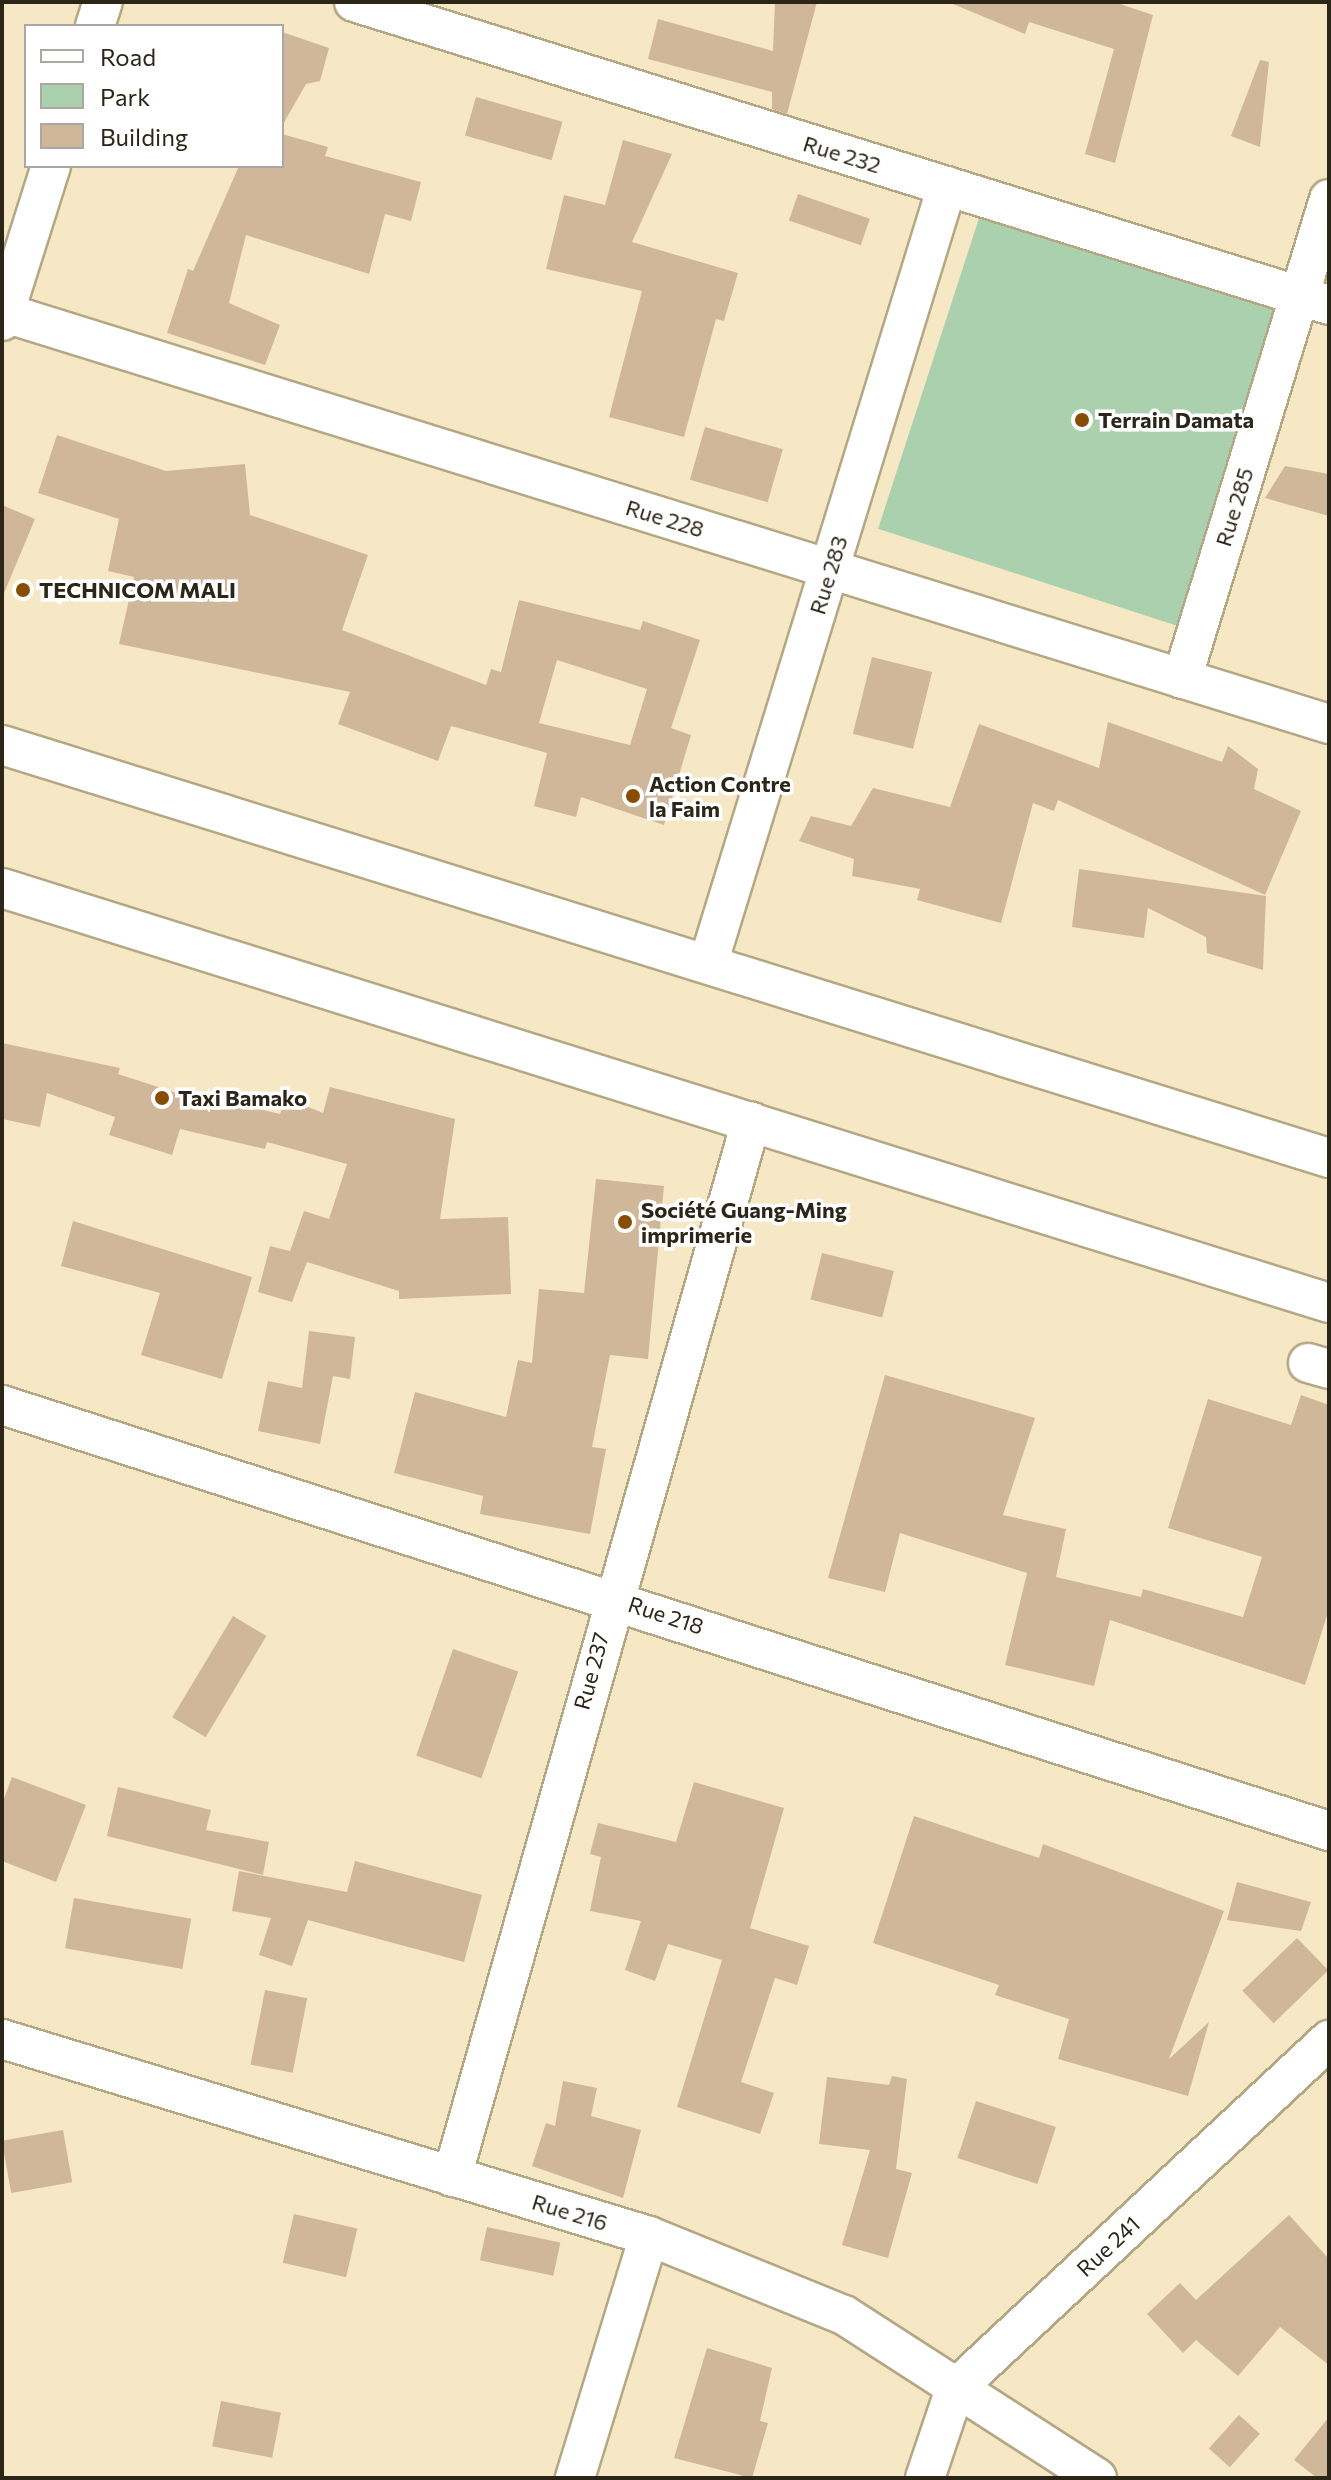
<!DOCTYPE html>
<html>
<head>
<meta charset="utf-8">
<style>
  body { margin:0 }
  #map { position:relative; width:1331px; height:2480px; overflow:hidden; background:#f6e8c4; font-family:Commissioner,sans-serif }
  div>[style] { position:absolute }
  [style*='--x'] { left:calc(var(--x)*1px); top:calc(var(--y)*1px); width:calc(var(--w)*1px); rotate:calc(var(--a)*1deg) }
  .green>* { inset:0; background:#abd0ae; transform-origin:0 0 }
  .building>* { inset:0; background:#d1b79a; transform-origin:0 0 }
  .roads { filter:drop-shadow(2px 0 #b4a784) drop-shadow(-2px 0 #b4a784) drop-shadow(0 2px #b4a784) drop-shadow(0 -2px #b4a784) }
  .minor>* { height:38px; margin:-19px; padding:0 19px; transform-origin:19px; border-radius:19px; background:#fff }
  .dots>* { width:22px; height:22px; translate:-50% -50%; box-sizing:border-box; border:4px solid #fff; border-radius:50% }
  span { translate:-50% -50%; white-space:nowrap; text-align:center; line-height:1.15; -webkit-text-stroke:7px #fff; paint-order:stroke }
  .street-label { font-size:22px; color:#2c2619 }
  .poi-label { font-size:22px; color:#2c2619; font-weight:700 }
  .left { translate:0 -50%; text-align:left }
  .frame { position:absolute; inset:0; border:4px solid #2c2619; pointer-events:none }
  .legend { position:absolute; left:24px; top:24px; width:260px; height:144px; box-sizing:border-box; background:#fff; border:2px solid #aba8a3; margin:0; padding:10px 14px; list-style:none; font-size:24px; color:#2c2619 }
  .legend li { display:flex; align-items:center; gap:16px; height:40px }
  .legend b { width:40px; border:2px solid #aba8a3 }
</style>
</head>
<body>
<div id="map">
  <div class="green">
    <i style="left:981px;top:212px;width:319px;height:333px;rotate:18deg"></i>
  </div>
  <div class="building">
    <i style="clip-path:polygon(775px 2px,817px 2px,787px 114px,772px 109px,772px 92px,648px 59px,658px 19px,773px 51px)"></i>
    <i style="clip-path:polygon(948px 2px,1114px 2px,1153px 15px,1115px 163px,1085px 154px,1114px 49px,1029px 22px,1025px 34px)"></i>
    <i style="clip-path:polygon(282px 32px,329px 48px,320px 81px,306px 84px,282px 126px)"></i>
    <i style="clip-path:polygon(1260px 60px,1269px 62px,1260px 147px,1231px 136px)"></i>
    <i style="left:476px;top:97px;width:90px;height:40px;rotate:16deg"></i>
    <i style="clip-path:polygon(282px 134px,328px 147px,325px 156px,421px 182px,411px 221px,385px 214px,369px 274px,246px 235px,229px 303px,280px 325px,265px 365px,167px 333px,188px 269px,193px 271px,239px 166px,282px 166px)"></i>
    <i style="clip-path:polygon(623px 140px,672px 154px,632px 242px,738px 273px,724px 321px,716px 319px,684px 437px,609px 417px,642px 291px,546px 269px,564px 195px,605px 205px)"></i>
    <i style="left:798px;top:194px;width:76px;height:28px;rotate:19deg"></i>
    <i style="left:705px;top:427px;width:81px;height:55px;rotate:16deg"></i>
    <i style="clip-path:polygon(evenodd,57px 435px,166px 471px,245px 464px,250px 515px,368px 555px,342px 630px,486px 685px,491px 669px,501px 672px,519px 600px,640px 630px,643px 621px,700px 640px,671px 728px,691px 735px,664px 825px,581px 797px,576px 817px,534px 806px,547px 753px,451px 726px,438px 761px,338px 724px,350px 692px,119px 644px,134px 577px,108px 571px,119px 519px,38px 493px,57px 435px,557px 660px,647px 689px,630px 745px,539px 723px,557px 660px)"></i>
    <i style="clip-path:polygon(1285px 466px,1329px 474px,1329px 516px,1265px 498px)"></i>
    <i style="clip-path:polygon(2px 505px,35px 519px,2px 598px)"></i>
    <i style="left:872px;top:657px;width:62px;height:79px;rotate:14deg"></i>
    <i style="clip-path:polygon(1108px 722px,1222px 762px,1228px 746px,1258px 769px,1254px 789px,1301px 811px,1265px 895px,1058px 800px,1054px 811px,1033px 803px,1001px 923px,917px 900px,920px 889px,852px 876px,854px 859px,799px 841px,811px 816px,851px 826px,873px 788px,950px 807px,979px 724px,1099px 768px)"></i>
    <i style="clip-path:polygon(1079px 869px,1266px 896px,1263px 970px,1207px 953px,1206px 937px,1148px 908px,1144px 938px,1072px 927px)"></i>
    <i style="clip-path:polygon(2px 1043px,120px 1068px,118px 1074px,220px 1107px,222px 1100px,280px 1114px,286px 1098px,323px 1113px,330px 1087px,455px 1119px,440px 1219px,508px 1217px,511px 1294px,399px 1299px,399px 1291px,307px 1262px,292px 1302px,258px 1292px,270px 1246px,290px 1251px,304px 1211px,329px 1219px,347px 1164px,267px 1142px,265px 1149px,180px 1129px,172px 1155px,109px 1135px,115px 1117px,47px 1093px,40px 1127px,2px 1119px)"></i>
    <i style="clip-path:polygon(596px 1179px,664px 1186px,648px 1359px,610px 1355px,592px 1447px,606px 1449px,590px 1534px,480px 1514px,483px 1496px,394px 1473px,415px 1392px,506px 1417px,518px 1360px,532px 1363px,539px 1289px,584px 1293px)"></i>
    <i style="clip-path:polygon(73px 1221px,252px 1277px,222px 1379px,141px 1355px,160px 1293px,61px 1266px)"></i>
    <i style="left:822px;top:1253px;width:74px;height:48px;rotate:14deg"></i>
    <i style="clip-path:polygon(309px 1331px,355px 1337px,350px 1379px,333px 1376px,320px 1444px,258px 1431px,268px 1381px,302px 1388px)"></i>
    <i style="clip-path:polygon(885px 1375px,1035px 1418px,1003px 1515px,1066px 1529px,1056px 1577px,1141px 1597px,1143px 1589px,1243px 1617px,1262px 1557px,1168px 1528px,1208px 1399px,1291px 1425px,1301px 1395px,1329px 1405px,1329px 1609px,1305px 1685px,1110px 1620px,1094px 1686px,1005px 1665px,1027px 1573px,900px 1533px,885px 1592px,828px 1578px)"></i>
    <i style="left:233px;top:1616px;width:39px;height:118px;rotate:31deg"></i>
    <i style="left:453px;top:1649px;width:69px;height:113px;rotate:19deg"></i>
    <i style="clip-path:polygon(12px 1777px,86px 1805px,56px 1882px,2px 1861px,2px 1804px)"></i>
    <i style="clip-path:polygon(694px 1782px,784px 1808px,750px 1928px,809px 1946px,797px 1985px,775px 1978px,741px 2082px,774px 2093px,760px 2134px,677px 2107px,722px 1960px,668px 1944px,655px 1981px,625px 1970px,641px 1921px,590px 1911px,601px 1857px,590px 1854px,598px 1823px,676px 1842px)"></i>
    <i style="clip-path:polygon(118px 1787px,211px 1810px,206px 1830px,269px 1842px,263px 1875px,107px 1836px)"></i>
    <i style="clip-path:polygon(914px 1816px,1039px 1858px,1043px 1844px,1224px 1911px,1169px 2059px,1209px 2022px,1188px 2096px,1058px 2059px,1069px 2019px,995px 1995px,999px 1985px,873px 1943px)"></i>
    <i style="clip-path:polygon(355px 1861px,482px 1895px,464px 1962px,308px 1920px,292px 1966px,259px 1955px,271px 1918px,232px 1911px,239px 1871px,347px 1892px)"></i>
    <i style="clip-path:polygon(1237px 1882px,1311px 1902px,1301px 1931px,1227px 1920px)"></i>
    <i style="left:74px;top:1898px;width:119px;height:51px;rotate:10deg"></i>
    <i style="left:1297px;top:1938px;width:45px;height:76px;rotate:46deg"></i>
    <i style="left:265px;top:1990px;width:43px;height:76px;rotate:11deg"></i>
    <i style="clip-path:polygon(892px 2076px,907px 2079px,896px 2169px,912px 2173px,888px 2258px,842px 2245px,870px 2150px,819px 2144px,827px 2077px,889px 2085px)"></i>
    <i style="clip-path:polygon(563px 2081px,597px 2088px,591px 2116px,641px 2130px,623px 2198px,532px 2166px,546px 2123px,555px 2126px)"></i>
    <i style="left:976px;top:2101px;width:84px;height:60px;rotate:18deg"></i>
    <i style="left:63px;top:2130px;width:53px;height:62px;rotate:80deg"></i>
    <i style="left:294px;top:2214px;width:65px;height:50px;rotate:13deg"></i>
    <i style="clip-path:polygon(1289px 2215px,1329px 2259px,1329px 2365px,1280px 2327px,1238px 2376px,1196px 2340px,1183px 2353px,1147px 2314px,1180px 2283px,1196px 2300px)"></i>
    <i style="left:487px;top:2227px;width:75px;height:34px;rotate:12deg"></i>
    <i style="clip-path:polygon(707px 2348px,772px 2368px,760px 2421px,768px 2423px,752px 2478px,674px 2458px)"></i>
    <i style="left:221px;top:2401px;width:61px;height:46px;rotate:11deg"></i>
    <i style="left:1239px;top:2415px;width:28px;height:45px;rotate:42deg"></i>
    <i style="clip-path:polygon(1329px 2417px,1329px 2478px,1317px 2478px,1294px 2460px)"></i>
  </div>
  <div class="roads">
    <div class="minor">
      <i style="--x:354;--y:2;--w:1021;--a:17.26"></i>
      <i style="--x:95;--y:26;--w:25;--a:-72"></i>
      <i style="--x:2;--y:312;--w:1389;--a:17.25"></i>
      <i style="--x:2;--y:321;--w:163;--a:-72.5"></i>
      <i style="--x:1182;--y:679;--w:502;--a:-72.97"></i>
      <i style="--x:2;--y:745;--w:1390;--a:17.29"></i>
      <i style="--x:2;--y:888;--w:1390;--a:17.37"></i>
      <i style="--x:708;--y:964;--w:814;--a:-72.92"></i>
      <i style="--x:1308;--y:1363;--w:22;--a:16"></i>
      <i style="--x:2;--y:1405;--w:1394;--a:17.8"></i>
      <i style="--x:2;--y:2039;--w:676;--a:16.93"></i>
      <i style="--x:649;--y:2236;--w:210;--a:22.1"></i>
      <i style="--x:844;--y:2315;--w:301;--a:32.8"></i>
      <i style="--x:452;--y:2177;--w:1097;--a:-74.18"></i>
      <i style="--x:575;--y:2478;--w:253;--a:-73"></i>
      <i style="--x:925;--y:2478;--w:94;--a:-71.4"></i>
      <i style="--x:955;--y:2389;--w:512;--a:-43.02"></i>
    </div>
  </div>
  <div class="dots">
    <i style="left:1082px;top:420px;background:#874d02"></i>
    <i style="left:23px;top:590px;background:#874d02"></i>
    <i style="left:633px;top:796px;background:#874d02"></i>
    <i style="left:162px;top:1098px;background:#874d02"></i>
    <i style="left:625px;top:1222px;background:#874d02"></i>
  </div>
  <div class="street-label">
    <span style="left:842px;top:154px;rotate:17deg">Rue 232</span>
    <span style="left:1234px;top:507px;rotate:-73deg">Rue 285</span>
    <span style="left:665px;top:518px;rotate:17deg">Rue 228</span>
    <span style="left:828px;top:575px;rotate:-73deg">Rue 283</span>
    <span style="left:666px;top:1615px;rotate:18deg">Rue 218</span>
    <span style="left:591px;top:1671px;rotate:-75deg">Rue 237</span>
    <span style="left:570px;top:2212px;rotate:17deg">Rue 216</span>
    <span style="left:1108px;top:2246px;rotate:-43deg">Rue 241</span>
  </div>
  <div class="poi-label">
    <span class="left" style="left:1098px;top:420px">Terrain Damata</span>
    <span class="left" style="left:39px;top:590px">TECHNICOM MALI</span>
    <span class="left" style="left:649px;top:796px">Action Contre<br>la Faim</span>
    <span class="left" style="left:178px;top:1098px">Taxi Bamako</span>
    <span class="left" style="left:641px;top:1222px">Société Guang-Ming<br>imprimerie</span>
  </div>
  <div class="frame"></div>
  <ul class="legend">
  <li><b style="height:10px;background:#fff"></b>Road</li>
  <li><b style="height:22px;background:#abd0ae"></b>Park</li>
  <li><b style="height:22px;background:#d1b79a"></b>Building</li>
  </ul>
</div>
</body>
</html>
